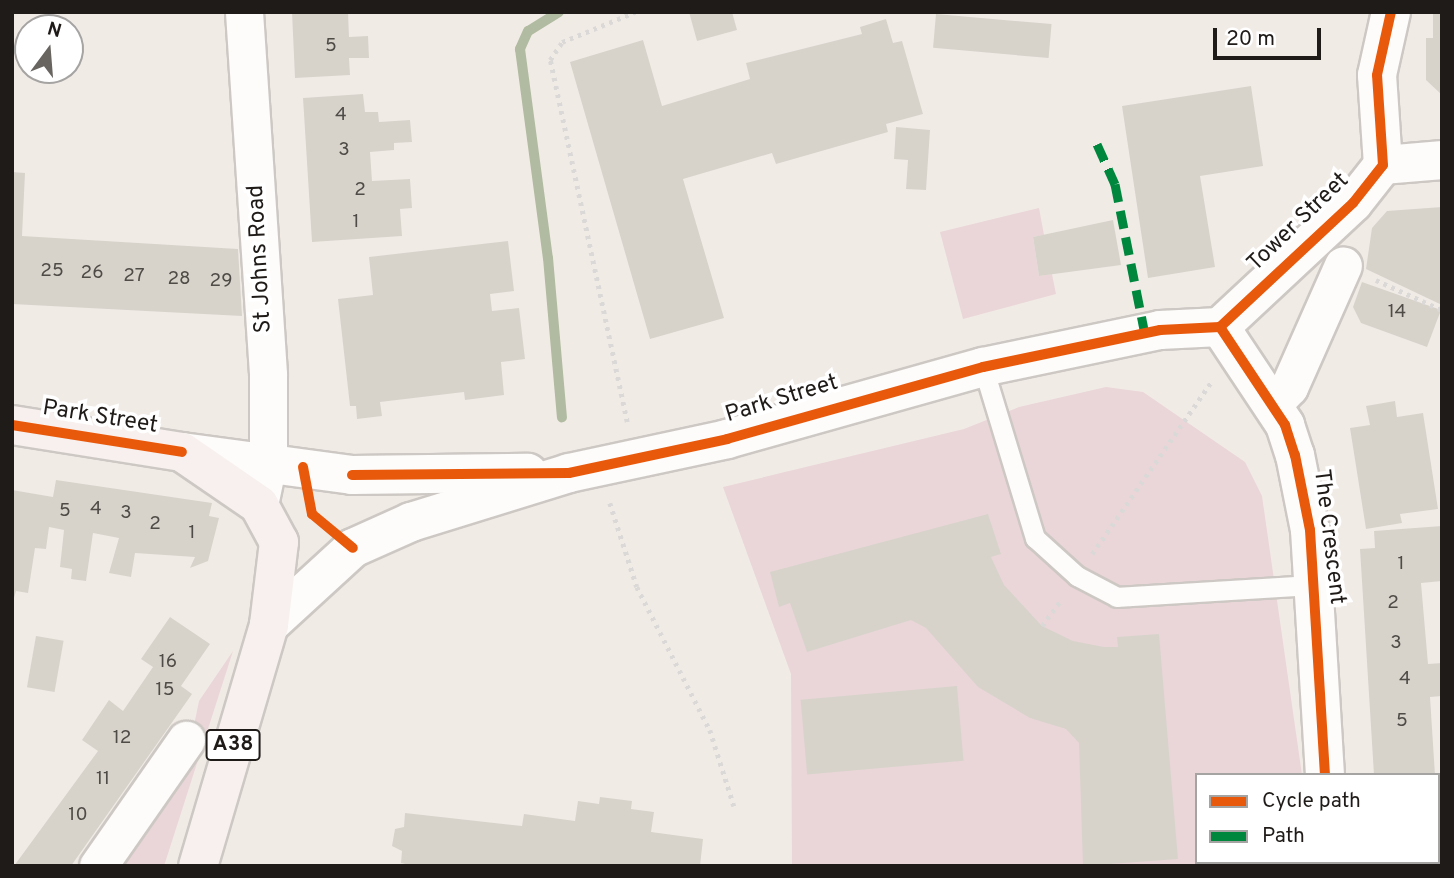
<!DOCTYPE html>
<html>
<head>
<meta charset="utf-8">
<style>
  body { margin:0 }
  #map { position:relative; width:1454px; height:878px; overflow:hidden; background:#f1ebe6; font-family:Overpass,sans-serif }
  div>[style] { position:absolute }
  [style*='--x'] { left:calc(var(--x)*1px); top:calc(var(--y)*1px); width:calc(var(--w)*1px); rotate:calc(var(--a)*1deg) }
  .green>* { inset:0; background:#ead6d8 }
  .stream>* { height:10px; margin:-5px; padding:0 5px; transform-origin:5px; border-radius:5px; background:#b1bba1 }
  .building>* { inset:0; background:#d7d3cb; transform-origin:0 0 }
  .path>* { height:4.5px; margin-top:-2.25px; transform-origin:0; background:repeating-linear-gradient(90deg,#dbd9d8 0 3.5px,transparent 0 8.5px) }
  .roads { filter:drop-shadow(2px 0 #cdc8c3) drop-shadow(-2px 0 #cdc8c3) drop-shadow(0 2px #cdc8c3) drop-shadow(0 -2px #cdc8c3) }
  .service>* { height:19px; margin:-9.5px; padding:0 9.5px; transform-origin:9.5px; border-radius:9.5px; background:#fdfcfb }
  .minor>* { height:37px; margin:-18.5px; padding:0 18.5px; transform-origin:18.5px; border-radius:18.5px; background:#fdfcfb }
  .tertiary>* { height:38px; margin:-19px; padding:0 19px; transform-origin:19px; border-radius:19px; background:#fdfcfb }
  .primary>* { height:38px; margin:-19px; padding:0 19px; transform-origin:19px; border-radius:19px; background:#f7f0ee }
  .quiet>* { height:9px; margin-top:-4.5px; transform-origin:0; background:repeating-linear-gradient(90deg,#00873e 0 18px,transparent 0 27px) }
  .cycleway>* { height:10px; margin:-5px; padding:0 5px; transform-origin:5px; border-radius:5px; background:#e8590c }
  span { translate:-50% -50%; white-space:nowrap; text-align:center; line-height:1.15; -webkit-text-stroke:7px #fff; paint-order:stroke }
  .number-label { font-size:19px; color:#4f4b46 }
  .number-label span { -webkit-text-stroke-width:0 }
  .shield-label span { padding:2px 5px; background:#fff; border:2px solid; border-radius:5px; -webkit-text-stroke-width:0 }
  .shield-label { font-size:21px; color:#1f1b18; font-weight:700 }
  .street-label { font-size:23px; color:#1f1b18 }
  .frame { position:absolute; inset:0; border:14px solid #1f1b18; pointer-events:none }
  .legend { position:absolute; left:1195px; top:773px; width:245px; height:91px; box-sizing:border-box; background:#fff; border:2px solid #a5a4a3; margin:0; padding:9px 12px; list-style:none; font-size:21px; color:#1f1b18 }
  .legend li { display:flex; align-items:center; gap:14px; height:35px }
  .legend b { width:35px; border:2px solid #a5a4a3 }
  .north { position:absolute; left:14px; top:14px; width:70px; height:70px; box-sizing:border-box; background:#fff; border:2px solid #a5a4a3; border-radius:50%; rotate:16deg; font-size:19px; font-weight:700; line-height:28px; text-align:center; color:#1f1b18 }
  .north::after { content:''; display:block; margin:auto; width:24px; height:32px; background:#686460; clip-path:polygon(50% 0,100% 100%,50% 72%,0 100%) }
  .scale { position:absolute; left:1213px; top:28px; width:108px; height:32px; box-sizing:border-box; border:4px solid #1f1b18; border-top:0; padding-left:9px; font-size:21px; line-height:24px; white-space:nowrap; color:#1f1b18; -webkit-text-stroke:5px #fff; paint-order:stroke }
</style>
</head>
<body>
<div id="map">
  <div class="green">
    <i style="clip-path:polygon(1039px 208px,1044px 235px,1033px 237px,1039px 276px,1052px 274px,1056px 294px,963px 319px,940px 232px)"></i>
    <i style="clip-path:polygon(1106px 387px,1143px 392px,1245px 462px,1262px 496px,1302px 775px,1197px 775px,1197px 862px,1313px 866px,792px 866px,791px 674px,723px 487px,964px 429px,1019px 407px)"></i>
    <i style="clip-path:polygon(233px 651px,164px 866px,107px 866px,188px 755px,199px 701px)"></i>
  </div>
  <div class="stream">
    <i style="--x:559;--y:12;--w:36;--a:148"></i>
    <i style="--x:528;--y:31;--w:20;--a:114"></i>
    <i style="--x:520;--y:49;--w:211;--a:82.4"></i>
    <i style="--x:548;--y:258;--w:160;--a:85"></i>
  </div>
  <div class="building">
    <i style="clip-path:polygon(292px 12px,348px 12px,349px 37px,368px 36px,369px 58px,349px 58px,350px 75px,295px 78px)"></i>
    <i style="clip-path:polygon(689px 12px,732px 12px,737px 30px,697px 41px)"></i>
    <i style="clip-path:polygon(1433px 12px,1442px 12px,1442px 95px,1426px 80px,1426px 38px,1433px 38px)"></i>
    <i style="left:936px;top:14px;width:116px;height:34px;rotate:5deg"></i>
    <i style="clip-path:polygon(886px 19px,893px 43px,902px 41px,923px 114px,886px 124px,888px 132px,776px 164px,772px 153px,683px 179px,724px 318px,650px 339px,570px 62px,643px 40px,662px 106px,750px 79px,746px 63px,862px 34px,860px 27px)"></i>
    <i style="clip-path:polygon(1251px 86px,1263px 166px,1200px 176px,1215px 267px,1148px 278px,1122px 106px)"></i>
    <i style="clip-path:polygon(363px 94px,365px 112px,378px 112px,379px 122px,410px 120px,412px 142px,394px 143px,394px 150px,370px 152px,372px 181px,410px 179px,412px 208px,400px 209px,402px 236px,312px 242px,303px 98px)"></i>
    <i style="clip-path:polygon(896px 127px,930px 130px,926px 190px,906px 189px,908px 160px,894px 159px)"></i>
    <i style="clip-path:polygon(12px 172px,25px 173px,22px 236px,238px 249px,242px 316px,12px 304px)"></i>
    <i style="clip-path:polygon(1442px 207px,1442px 305px,1366px 269px,1372px 228px,1387px 211px)"></i>
    <i style="clip-path:polygon(1113px 220px,1121px 265px,1039px 276px,1033px 237px)"></i>
    <i style="clip-path:polygon(508px 241px,514px 291px,490px 294px,492px 311px,519px 308px,525px 359px,501px 362px,504px 395px,465px 400px,464px 392px,380px 402px,382px 416px,357px 419px,356px 406px,350px 406px,338px 299px,373px 295px,369px 257px)"></i>
    <i style="clip-path:polygon(1362px 282px,1441px 310px,1427px 347px,1361px 323px,1353px 307px)"></i>
    <i style="clip-path:polygon(1395px 401px,1397px 417px,1423px 413px,1438px 509px,1400px 514px,1402px 523px,1366px 529px,1350px 428px,1370px 425px,1366px 406px)"></i>
    <i style="clip-path:polygon(56px 480px,212px 503px,209px 516px,219px 518px,208px 561px,190px 568px,195px 557px,135px 553px,131px 577px,109px 573px,119px 538px,93px 533px,86px 581px,71px 579px,72px 569px,60px 567px,64px 530px,49px 527px,46px 549px,35px 548px,28px 593px,16px 591px,12px 605px,12px 490px,53px 497px)"></i>
    <i style="clip-path:polygon(988px 514px,1001px 554px,991px 557px,1004px 585px,1042px 626px,1073px 641px,1104px 647px,1118px 647px,1117px 637px,1159px 634px,1178px 859px,1083px 866px,1079px 743px,1066px 729px,1030px 718px,978px 687px,926px 628px,911px 620px,807px 652px,790px 603px,779px 607px,770px 572px)"></i>
    <i style="clip-path:polygon(1442px 526px,1442px 581px,1421px 583px,1428px 664px,1442px 663px,1442px 696px,1430px 697px,1435px 775px,1374px 775px,1360px 549px,1375px 548px,1374px 531px)"></i>
    <i style="clip-path:polygon(170px 617px,210px 644px,181px 686px,192px 694px,71px 866px,14px 866px,98px 751px,82px 740px,109px 700px,123px 711px,153px 667px,141px 659px)"></i>
    <i style="left:36px;top:636px;width:28px;height:52px;rotate:10deg"></i>
    <i style="left:957px;top:686px;width:75px;height:157px;rotate:85deg"></i>
    <i style="clip-path:polygon(600px 797px,632px 801px,631px 809px,654px 812px,651px 832px,703px 839px,700px 866px,414px 866px,401px 863px,402px 851px,392px 846px,395px 829px,404px 827px,405px 813px,522px 826px,524px 814px,575px 821px,578px 801px,599px 804px)"></i>
    <i style="clip-path:polygon(1438px 854px,1441px 866px,1380px 866px,1380px 862px,1438px 862px)"></i>
  </div>
  <div class="path">
    <i style="--x:1376;--y:280;--w:72;--a:24.4"></i>
    <i style="--x:627;--y:422;--w:370;--a:-102"></i>
    <i style="--x:550;--y:60;--w:22;--a:-56"></i>
    <i style="--x:562;--y:42;--w:79;--a:-22.3"></i>
    <i style="--x:610;--y:503;--w:88;--a:72.2"></i>
    <i style="--x:637;--y:587;--w:161;--a:63"></i>
    <i style="--x:710;--y:730;--w:80;--a:72.5"></i>
    <i style="--x:1092;--y:554;--w:209;--a:-55.3"></i>
    <i style="--x:1042;--y:626;--w:34;--a:-54"></i>
  </div>
  <div class="roads">
    <div class="service">
      <i style="--x:983;--y:367;--w:179;--a:73.1"></i>
      <i style="--x:1035;--y:538;--w:57;--a:42.1"></i>
      <i style="--x:1077;--y:576;--w:45;--a:27.7"></i>
      <i style="--x:1117;--y:597;--w:198;--a:-3.5"></i>
      <i style="--x:1255;--y:866;--w:30;--a:-8"></i>
    </div>
    <div class="minor">
      <i style="--x:244;--y:12;--w:364;--a:86.2"></i>
      <i style="--x:268;--y:375;--w:87;--a:90"></i>
      <i style="--x:268;--y:462;--w:44;--a:101.8"></i>
      <i style="--x:1272;--y:405;--w:25;--a:-47"></i>
      <i style="--x:1289;--y:387;--w:133;--a:-66.1"></i>
      <i style="--x:98;--y:866;--w:154;--a:-55.1"></i>
    </div>
    <div class="tertiary">
      <i style="--x:1383;--y:165;--w:59;--a:-4.8"></i>
      <i style="--x:1220;--y:327;--w:118;--a:56.4"></i>
      <i style="--x:1285;--y:425;--w:32;--a:72"></i>
      <i style="--x:1295;--y:455;--w:76;--a:78.7"></i>
      <i style="--x:1310;--y:530;--w:245;--a:86.5"></i>
      <i style="--x:1220;--y:327;--w:182;--a:-43"></i>
      <i style="--x:1353;--y:203;--w:48;--a:-51.7"></i>
      <i style="--x:1383;--y:165;--w:90;--a:-93.8"></i>
      <i style="--x:1377;--y:75;--w:65;--a:-77.5"></i>
      <i style="--x:182;--y:452;--w:172;--a:7.7"></i>
      <i style="--x:352;--y:475;--w:176;--a:-0.7"></i>
      <i style="--x:269;--y:625;--w:114;--a:-42.5"></i>
      <i style="--x:353;--y:548;--w:64;--a:-24.1"></i>
      <i style="--x:411;--y:522;--w:165;--a:-17.2"></i>
      <i style="--x:569;--y:473;--w:162;--a:-12.1"></i>
      <i style="--x:727;--y:439;--w:266;--a:-15.7"></i>
      <i style="--x:983;--y:367;--w:181;--a:-11.8"></i>
      <i style="--x:1160;--y:330;--w:60;--a:-2.9"></i>
      <i style="--x:1330;--y:862;--w:4;--a:90"></i>
    </div>
    <div class="primary">
      <i style="--x:12;--y:425;--w:172;--a:9"></i>
      <i style="--x:182;--y:452;--w:93;--a:34.5"></i>
      <i style="--x:259;--y:505;--w:42;--a:61.6"></i>
      <i style="--x:279;--y:542;--w:84;--a:96.9"></i>
      <i style="--x:269;--y:625;--w:251;--a:106.4"></i>
    </div>
  </div>
  <div class="quiet">
    <i style="--x:1097;--y:144;--w:44;--a:65.8"></i>
    <i style="--x:1115;--y:184;--w:153;--a:78.7"></i>
  </div>
  <div class="cycleway">
    <i style="--x:1220;--y:327;--w:118;--a:56.4"></i>
    <i style="--x:1285;--y:425;--w:32;--a:72"></i>
    <i style="--x:1295;--y:455;--w:76;--a:78.7"></i>
    <i style="--x:1310;--y:530;--w:245;--a:86.5"></i>
    <i style="--x:1220;--y:327;--w:182;--a:-43"></i>
    <i style="--x:1353;--y:203;--w:48;--a:-51.7"></i>
    <i style="--x:1383;--y:165;--w:90;--a:-93.8"></i>
    <i style="--x:1377;--y:75;--w:65;--a:-77.5"></i>
    <i style="--x:12;--y:425;--w:172;--a:9"></i>
    <i style="--x:303;--y:467;--w:48;--a:79.2"></i>
    <i style="--x:312;--y:514;--w:53;--a:39.7"></i>
    <i style="--x:352;--y:475;--w:217;--a:-0.5"></i>
    <i style="--x:569;--y:473;--w:162;--a:-12.1"></i>
    <i style="--x:727;--y:439;--w:266;--a:-15.7"></i>
    <i style="--x:983;--y:367;--w:181;--a:-11.8"></i>
    <i style="--x:1160;--y:330;--w:60;--a:-2.9"></i>
  </div>
  <div class="number-label">
    <span style="left:331px;top:47px">5</span>
    <span style="left:341px;top:116px">4</span>
    <span style="left:344px;top:151px">3</span>
    <span style="left:360px;top:191px">2</span>
    <span style="left:356px;top:223px">1</span>
    <span style="left:52px;top:272px">25</span>
    <span style="left:92px;top:274px">26</span>
    <span style="left:134px;top:277px">27</span>
    <span style="left:179px;top:280px">28</span>
    <span style="left:221px;top:282px">29</span>
    <span style="left:1397px;top:313px">14</span>
    <span style="left:96px;top:510px">4</span>
    <span style="left:65px;top:512px">5</span>
    <span style="left:126px;top:514px">3</span>
    <span style="left:155px;top:525px">2</span>
    <span style="left:192px;top:534px">1</span>
    <span style="left:1401px;top:565px">1</span>
    <span style="left:1393px;top:604px">2</span>
    <span style="left:1396px;top:644px">3</span>
    <span style="left:168px;top:663px">16</span>
    <span style="left:1405px;top:680px">4</span>
    <span style="left:165px;top:691px">15</span>
    <span style="left:1402px;top:722px">5</span>
    <span style="left:122px;top:739px">12</span>
    <span style="left:103px;top:780px">11</span>
    <span style="left:78px;top:816px">10</span>
  </div>
  <div class="shield-label">
    <span style="left:233px;top:745px">A38</span>
  </div>
  <div class="street-label">
    <span style="left:1299px;top:223px;rotate:-44deg">Tower Street</span>
    <span style="left:261px;top:259px;rotate:-93deg">St Johns Road</span>
    <span style="left:782px;top:400px;rotate:-17deg">Park Street</span>
    <span style="left:100px;top:418px;rotate:9deg">Park Street</span>
    <span style="left:1328px;top:537px;rotate:83deg">The Crescent</span>
  </div>
  <div class="frame"></div>
  <ul class="legend">
  <li><b style="height:9px;background:#e8590c"></b>Cycle path</li>
  <li><b style="height:9px;background:#00873e"></b>Path</li>
  </ul>
  <div class="north">N</div>
  <div class="scale">20 m</div>
</div>
</body>
</html>
